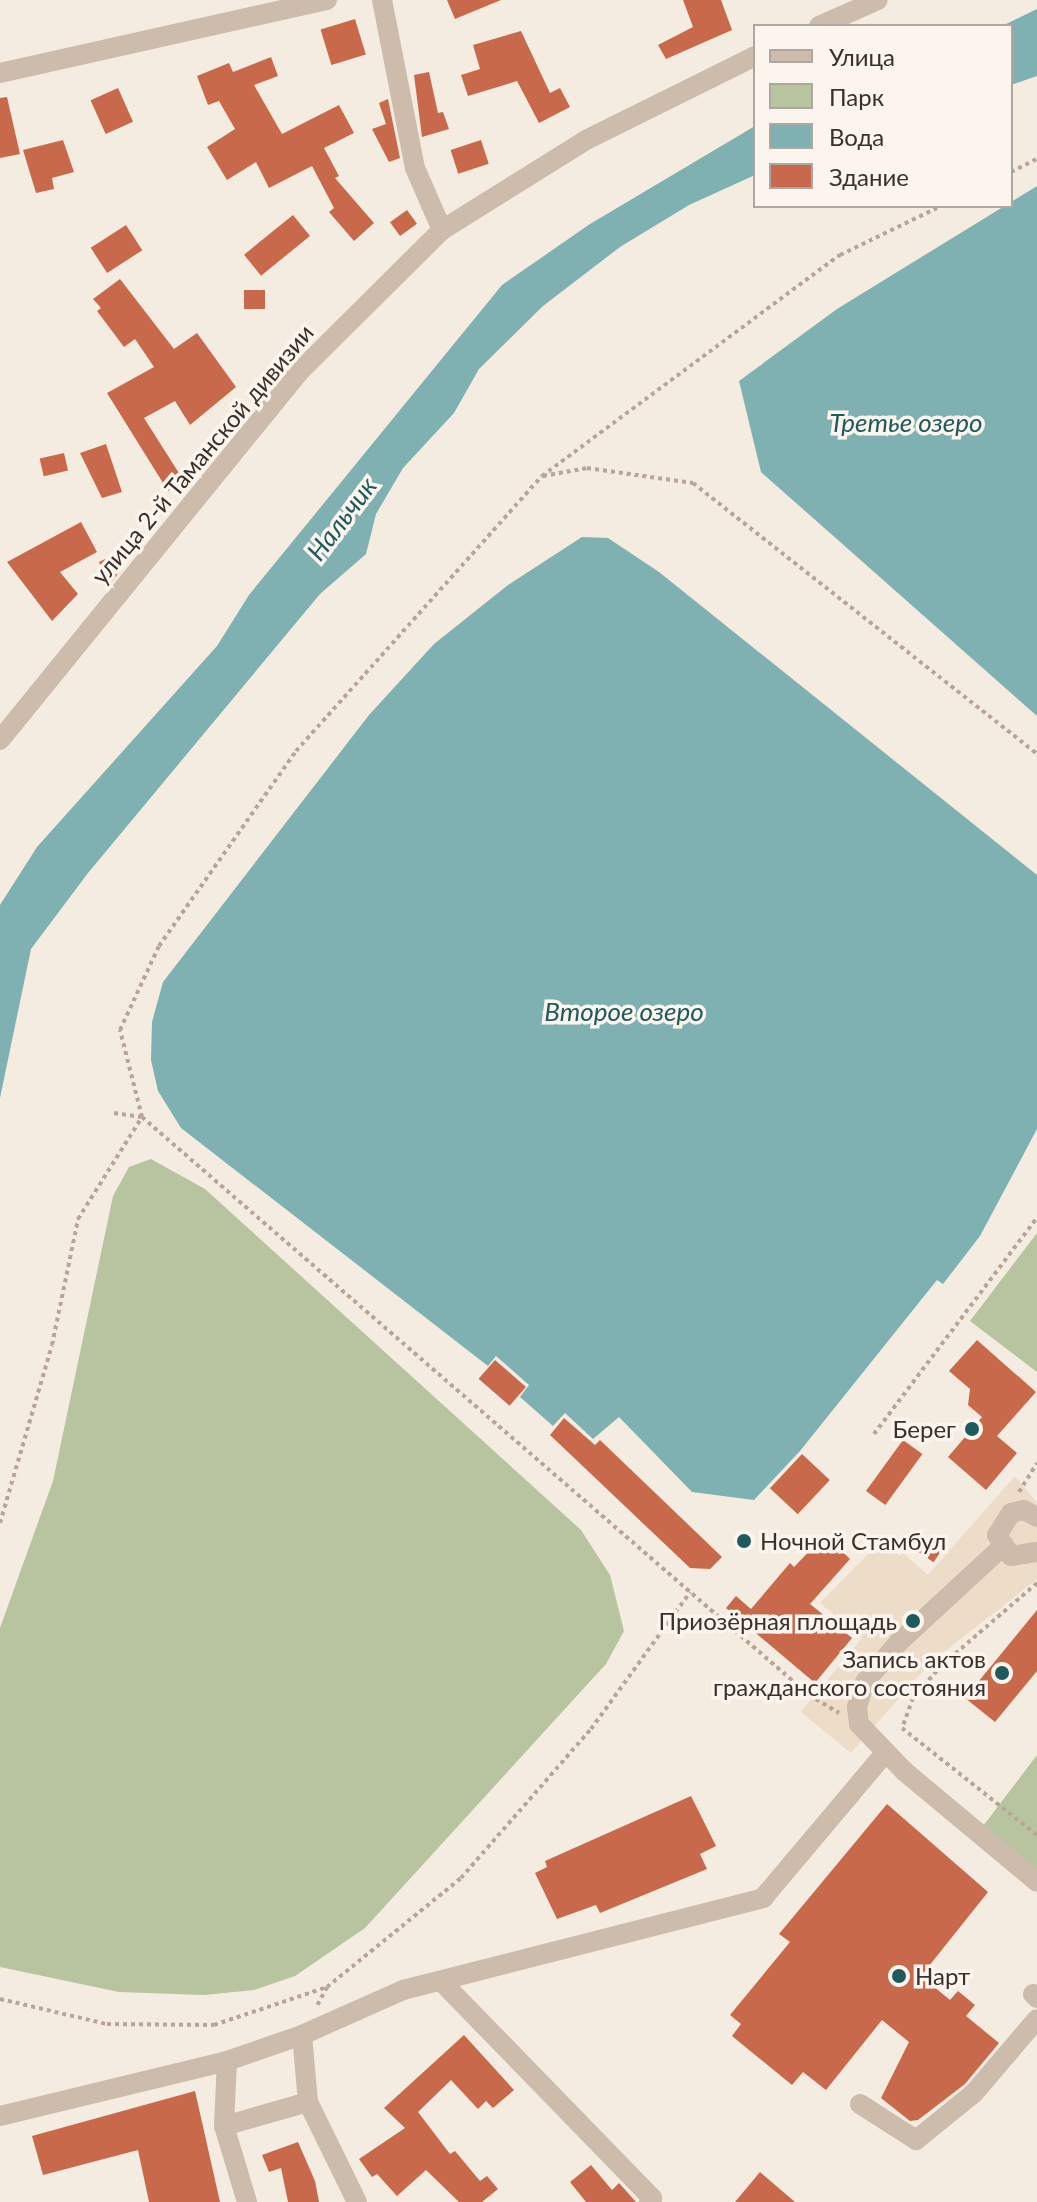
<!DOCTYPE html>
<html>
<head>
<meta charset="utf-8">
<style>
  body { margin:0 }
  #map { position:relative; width:1037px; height:2202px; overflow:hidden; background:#f4ebe1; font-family:Lato,sans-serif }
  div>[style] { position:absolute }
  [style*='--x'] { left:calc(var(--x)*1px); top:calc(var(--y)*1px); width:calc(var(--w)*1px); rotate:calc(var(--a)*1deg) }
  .green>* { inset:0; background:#b8c4a0 }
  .plaza>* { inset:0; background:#ecdcc8 }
  .water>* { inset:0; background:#7fb0b2 }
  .building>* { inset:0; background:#c8694b; transform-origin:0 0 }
  .path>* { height:4px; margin-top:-2px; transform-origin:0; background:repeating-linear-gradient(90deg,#b9a596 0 4px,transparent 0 8px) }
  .minor>* { height:20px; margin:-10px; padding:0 10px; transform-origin:10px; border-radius:10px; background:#cdbbac }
  .dots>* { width:22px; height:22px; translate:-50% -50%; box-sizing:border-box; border:4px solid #fbf5ee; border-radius:50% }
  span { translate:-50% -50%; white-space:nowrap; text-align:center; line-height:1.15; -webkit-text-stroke:7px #fbf5ee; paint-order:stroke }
  .street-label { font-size:24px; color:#3b302b }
  .poi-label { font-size:24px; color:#3b302b }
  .right { translate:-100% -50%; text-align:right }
  .left { translate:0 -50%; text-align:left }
  .water-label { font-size:26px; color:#1f5a5e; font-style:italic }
  .legend { position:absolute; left:753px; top:24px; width:260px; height:184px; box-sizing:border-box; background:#fbf5ee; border:2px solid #aea6a0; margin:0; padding:10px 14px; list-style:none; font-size:24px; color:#3b302b }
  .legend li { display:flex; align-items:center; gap:16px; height:40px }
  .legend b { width:40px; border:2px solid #aea6a0 }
</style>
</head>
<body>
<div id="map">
  <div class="green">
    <i style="clip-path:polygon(151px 1159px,205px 1189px,581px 1530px,610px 1575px,624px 1631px,606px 1664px,365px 1928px,295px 1976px,254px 1990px,204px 1995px,119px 1992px,0 1967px,0 1628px,53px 1481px,113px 1196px,129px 1167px)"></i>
    <i style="clip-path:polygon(1037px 1233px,1037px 1372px,970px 1321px)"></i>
    <i style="clip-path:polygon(1037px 1755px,1037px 1882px,977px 1834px)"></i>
  </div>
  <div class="plaza">
    <i style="clip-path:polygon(1015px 1476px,1037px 1503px,1037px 1579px,930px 1663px,851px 1753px,801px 1712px,862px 1638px,820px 1603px,885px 1537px,928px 1575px)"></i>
  </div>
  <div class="water">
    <i style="clip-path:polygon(1037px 9px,1037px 76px,1011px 85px,1011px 26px,1002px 26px)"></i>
    <i style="clip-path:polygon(755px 126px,755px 175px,689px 205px,620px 247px,543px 306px,479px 369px,454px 413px,403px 468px,376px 514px,366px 554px,320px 594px,88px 873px,31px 949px,0 1098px,0 905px,37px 847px,217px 646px,249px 595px,502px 285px,590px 224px)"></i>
    <i style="clip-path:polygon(1037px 186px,1037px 716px,761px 472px,739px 381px,837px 309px)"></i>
    <i style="clip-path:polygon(582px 537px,608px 538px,659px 572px,1037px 875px,1037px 1129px,980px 1236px,943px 1284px,937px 1280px,800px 1451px,754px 1500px,692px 1492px,619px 1417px,593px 1439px,565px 1413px,553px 1426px,520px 1397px,529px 1385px,496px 1356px,488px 1366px,181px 1128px,158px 1091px,151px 1060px,152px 1022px,163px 982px,369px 715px,434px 644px,508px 585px)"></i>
  </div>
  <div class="building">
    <i style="clip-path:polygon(447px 0,501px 0,455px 19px)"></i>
    <i style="clip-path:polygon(683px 0,721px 0,732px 30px,666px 59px,658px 45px,693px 27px)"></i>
    <i style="left:355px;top:19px;width:37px;height:36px;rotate:73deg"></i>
    <i style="clip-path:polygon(521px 31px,550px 93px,560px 88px,570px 107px,539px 123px,517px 81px,468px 96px,461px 75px,480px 69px,473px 45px)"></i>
    <i style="clip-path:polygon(271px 57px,278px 76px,254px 85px,282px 134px,339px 105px,354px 133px,324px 148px,339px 176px,335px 178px,374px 223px,354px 241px,329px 212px,334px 208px,312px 166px,269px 188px,256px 162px,227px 180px,207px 147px,235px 129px,219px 101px,208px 105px,197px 76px,229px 63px,233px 72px)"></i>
    <i style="clip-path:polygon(429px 72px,438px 113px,443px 112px,449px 129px,422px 137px,414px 75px)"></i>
    <i style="left:118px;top:88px;width:37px;height:30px;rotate:66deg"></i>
    <i style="clip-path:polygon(7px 97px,20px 154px,0 158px,0 98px)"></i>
    <i style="clip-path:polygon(388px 99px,400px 158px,389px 162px,372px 129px,386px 124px,379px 103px)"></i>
    <i style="clip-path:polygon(63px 140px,74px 172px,52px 178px,54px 189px,36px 193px,23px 150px)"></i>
    <i style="left:481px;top:140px;width:25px;height:32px;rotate:72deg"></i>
    <i style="left:407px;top:210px;width:17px;height:21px;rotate:54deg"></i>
    <i style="left:293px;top:215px;width:27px;height:63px;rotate:51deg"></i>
    <i style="left:126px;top:225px;width:30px;height:42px;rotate:57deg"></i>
    <i style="clip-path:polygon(120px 279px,174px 349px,197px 333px,236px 387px,190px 425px,175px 401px,144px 418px,184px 481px,168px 491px,107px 393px,154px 367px,135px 339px,124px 347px,97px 311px,101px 308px,93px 299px)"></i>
    <i style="left:265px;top:290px;width:19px;height:21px;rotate:90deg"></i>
    <i style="clip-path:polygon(106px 444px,122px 492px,102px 498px,80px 453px)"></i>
    <i style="left:64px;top:453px;width:18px;height:25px;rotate:77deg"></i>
    <i style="clip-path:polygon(81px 522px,97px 552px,60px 572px,78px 594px,52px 621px,7px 562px)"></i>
    <i style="clip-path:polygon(116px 554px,122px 569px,109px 585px,99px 562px)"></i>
    <i style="clip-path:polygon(977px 1340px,1036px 1392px,997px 1436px,1017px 1453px,986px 1490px,948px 1457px,982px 1417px,968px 1405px,970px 1389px,949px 1371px)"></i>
    <i style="left:495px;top:1360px;width:41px;height:25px;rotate:41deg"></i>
    <i style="clip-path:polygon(564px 1418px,595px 1445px,600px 1440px,722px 1557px,710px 1569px,690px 1568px,550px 1435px)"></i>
    <i style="left:903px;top:1440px;width:24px;height:63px;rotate:36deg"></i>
    <i style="left:802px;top:1454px;width:38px;height:47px;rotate:43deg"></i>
    <i style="left:919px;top:1532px;width:29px;height:17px;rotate:34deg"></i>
    <i style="clip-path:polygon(825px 1535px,850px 1559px,810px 1604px,852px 1638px,815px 1683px,726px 1608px,736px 1596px,751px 1609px,790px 1563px,794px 1567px)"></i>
    <i style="clip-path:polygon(1037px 1610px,1037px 1671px,995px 1722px,965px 1698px)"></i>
    <i style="clip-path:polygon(691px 1796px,716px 1846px,700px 1854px,707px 1869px,600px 1913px,596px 1905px,557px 1919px,535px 1873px,547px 1867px,545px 1861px)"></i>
    <i style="clip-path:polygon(887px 1804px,988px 1892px,921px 1976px,950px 2000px,958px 1991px,975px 2005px,966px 2016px,999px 2043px,965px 2084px,918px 2120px,910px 2121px,881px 2098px,909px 2042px,882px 2020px,826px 2090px,803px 2072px,792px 2085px,732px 2036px,741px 2024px,730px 2015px,790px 1942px,779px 1934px)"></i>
    <i style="clip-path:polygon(464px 2035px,514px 2090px,493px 2108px,486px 2101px,478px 2109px,451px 2080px,418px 2112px,450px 2154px,455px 2151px,480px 2181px,487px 2176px,498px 2189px,482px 2202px,459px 2202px,426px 2170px,397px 2196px,377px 2174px,372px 2177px,359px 2159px,405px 2128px,384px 2108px)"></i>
    <i style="clip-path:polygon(195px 2091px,220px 2202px,149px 2202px,138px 2150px,43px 2175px,32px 2136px)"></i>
    <i style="clip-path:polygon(298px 2142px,315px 2181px,319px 2202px,288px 2202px,281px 2168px,269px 2172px,262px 2155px)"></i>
    <i style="clip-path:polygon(591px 2165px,612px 2190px,619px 2183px,636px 2202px,586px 2202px,570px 2182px)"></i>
    <i style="clip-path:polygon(760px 2172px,795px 2202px,735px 2202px)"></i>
  </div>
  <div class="path">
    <i style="--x:1011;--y:172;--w:29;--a:-27"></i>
    <i style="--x:543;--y:476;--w:45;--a:-10.3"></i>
    <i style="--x:587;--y:468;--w:107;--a:8.1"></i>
    <i style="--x:693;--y:483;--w:438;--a:38.2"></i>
    <i style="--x:114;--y:1113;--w:28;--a:8"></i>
    <i style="--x:142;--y:1117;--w:883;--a:40.91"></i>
    <i style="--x:809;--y:1695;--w:35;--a:31"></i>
    <i style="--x:874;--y:1434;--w:271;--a:-53"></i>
    <i style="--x:1019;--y:1492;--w:34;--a:-58"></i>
    <i style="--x:0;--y:1523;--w:185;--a:-73.7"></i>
    <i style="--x:52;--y:1345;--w:129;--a:-78.3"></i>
    <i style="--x:78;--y:1219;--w:120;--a:-57.9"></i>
    <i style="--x:142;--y:1117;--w:90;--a:-104.2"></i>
    <i style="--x:120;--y:1030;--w:93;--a:-65.1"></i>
    <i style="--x:159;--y:946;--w:238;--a:-54.9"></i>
    <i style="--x:296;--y:751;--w:369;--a:-48.2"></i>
    <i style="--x:542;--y:476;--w:371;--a:-36.6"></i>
    <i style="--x:840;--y:255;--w:112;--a:-25.9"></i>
    <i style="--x:1037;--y:1583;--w:125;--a:139.2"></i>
    <i style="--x:942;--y:1665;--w:44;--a:131.3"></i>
    <i style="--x:913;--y:1698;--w:32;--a:110"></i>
    <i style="--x:902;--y:1728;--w:172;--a:38.4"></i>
    <i style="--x:327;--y:1987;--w:173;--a:-39.1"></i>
    <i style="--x:461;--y:1878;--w:198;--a:-48.9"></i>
    <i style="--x:591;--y:1729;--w:169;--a:-54.1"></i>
    <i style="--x:0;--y:1999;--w:110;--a:13.2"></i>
    <i style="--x:107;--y:2024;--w:107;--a:0.5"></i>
    <i style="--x:214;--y:2025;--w:119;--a:-18.6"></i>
    <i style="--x:327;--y:1987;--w:21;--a:118"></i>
  </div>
  <div class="minor">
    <i style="--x:382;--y:0;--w:171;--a:78.9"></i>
    <i style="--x:415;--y:168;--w:68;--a:66.5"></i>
    <i style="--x:819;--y:26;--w:64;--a:-23.8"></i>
    <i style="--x:0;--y:73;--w:335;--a:-12.6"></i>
    <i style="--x:0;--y:740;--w:477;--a:-50.9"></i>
    <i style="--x:301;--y:370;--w:199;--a:-44.8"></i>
    <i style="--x:442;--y:230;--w:170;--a:-32"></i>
    <i style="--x:586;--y:140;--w:189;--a:-26.4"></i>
    <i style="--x:1037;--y:1517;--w:15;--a:-152"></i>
    <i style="--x:1024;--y:1510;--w:13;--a:167"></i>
    <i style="--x:1011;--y:1513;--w:26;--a:122"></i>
    <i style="--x:997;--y:1535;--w:25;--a:56"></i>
    <i style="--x:1011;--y:1556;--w:26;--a:-9"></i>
    <i style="--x:1001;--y:1548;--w:139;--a:137.3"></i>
    <i style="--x:899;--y:1642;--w:52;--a:130.4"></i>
    <i style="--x:865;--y:1682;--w:26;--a:108"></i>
    <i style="--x:857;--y:1707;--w:17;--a:83"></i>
    <i style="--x:859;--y:1724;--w:65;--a:46.2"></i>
    <i style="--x:904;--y:1771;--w:173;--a:39.8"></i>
    <i style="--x:441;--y:1981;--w:303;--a:45.8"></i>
    <i style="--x:652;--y:2198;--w:5;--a:127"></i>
    <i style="--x:1033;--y:1994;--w:6;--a:45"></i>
    <i style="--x:302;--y:2035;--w:67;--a:84.9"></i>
    <i style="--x:308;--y:2102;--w:111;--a:63.9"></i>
    <i style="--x:860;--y:2104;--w:67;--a:32.7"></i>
    <i style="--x:916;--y:2140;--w:75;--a:-39"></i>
    <i style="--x:974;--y:2093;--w:97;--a:-49.6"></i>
    <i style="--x:0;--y:2116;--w:234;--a:-13.6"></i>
    <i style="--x:224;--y:2126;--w:87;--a:-15.9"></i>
    <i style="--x:247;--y:2202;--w:79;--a:-106.8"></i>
    <i style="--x:224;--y:2126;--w:65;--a:-87.4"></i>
    <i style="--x:227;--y:2061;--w:79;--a:-19.1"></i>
    <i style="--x:302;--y:2035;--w:111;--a:-24"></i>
    <i style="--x:403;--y:1990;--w:372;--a:-14.3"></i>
    <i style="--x:763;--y:1898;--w:189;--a:-49.9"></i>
  </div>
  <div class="dots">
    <i style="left:972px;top:1429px;background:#1f5a5e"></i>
    <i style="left:744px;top:1541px;background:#1f5a5e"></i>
    <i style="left:913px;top:1621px;background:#1f5a5e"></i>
    <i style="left:1002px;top:1673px;background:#1f5a5e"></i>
    <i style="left:899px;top:1976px;background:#1f5a5e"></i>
  </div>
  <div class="street-label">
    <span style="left:202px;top:454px;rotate:-50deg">улица 2-й Таманской дивизии</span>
  </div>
  <div class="poi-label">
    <span class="right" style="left:956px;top:1429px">Берег</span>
    <span class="left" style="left:760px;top:1541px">Ночной Стамбул</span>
    <span class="right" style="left:897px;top:1621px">Приозёрная площадь</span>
    <span class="right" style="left:986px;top:1673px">Запись актов<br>гражданского состояния</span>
    <span class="left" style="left:915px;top:1976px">Нарт</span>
  </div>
  <div class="water-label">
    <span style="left:906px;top:423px">Третье озеро</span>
    <span style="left:342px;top:519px;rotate:-53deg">Нальчик</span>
    <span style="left:624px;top:1012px">Второе озеро</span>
  </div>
  <ul class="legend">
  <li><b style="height:10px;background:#cdbbac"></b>Улица</li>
  <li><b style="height:22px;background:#b8c4a0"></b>Парк</li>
  <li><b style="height:22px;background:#7fb0b2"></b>Вода</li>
  <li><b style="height:22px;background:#c8694b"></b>Здание</li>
  </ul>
</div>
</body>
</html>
